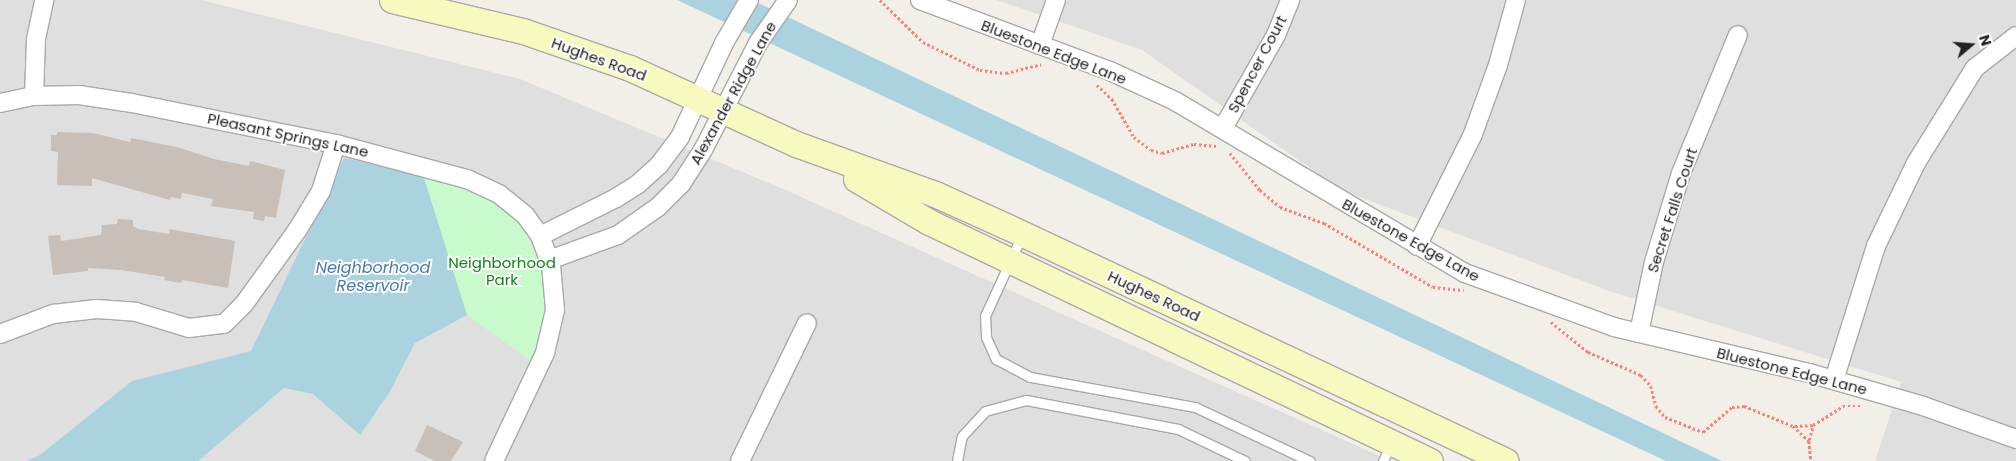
<!DOCTYPE html>
<html>
<head>
<meta charset="utf-8">
<style>
  body { margin:0 }
  #map { position:relative; width:2016px; height:461px; overflow:hidden; background:#f2efe9; font-family:Poppins,sans-serif }
  div>[style] { position:absolute }
  [style*='--x'] { left:calc(var(--x)*1px); top:calc(var(--y)*1px); width:calc(var(--w)*1px); rotate:calc(var(--a)*1deg) }
  .residential>* { inset:0; background:#e0dfdf }
  .park>* { inset:0; background:#c8facc }
  .water>* { inset:0; background:#aad3df }
  .building>* { inset:0; background:#c7bfb8 }
  .path>* { height:2.5px; margin-top:-1.25px; transform-origin:0; background:repeating-linear-gradient(90deg,#fa8072 0 2.5px,transparent 0 5px) }
  .roads { filter:drop-shadow(1px 0 #a9a9a9) drop-shadow(-1px 0 #a9a9a9) drop-shadow(0 1px #a9a9a9) drop-shadow(0 -1px #a9a9a9) }
  .lane>* { height:9px; margin:-4.5px; padding:0 4.5px; transform-origin:4.5px; border-radius:4.5px; background:#fff }
  .street>* { height:18px; margin:-9px; padding:0 9px; transform-origin:9px; border-radius:9px; background:#fff }
  .secondary>* { height:25px; margin:-12.5px; padding:0 12.5px; transform-origin:12.5px; border-radius:12.5px; background:#f7fabf }
  span { translate:-50% -50%; white-space:nowrap; text-align:center; line-height:1.15; -webkit-text-stroke:4px #fff; paint-order:stroke }
  .street-label { font-size:15px; color:#222 }
  .park-label { font-size:15px; color:#0c8416 }
  .water-label { font-size:16px; color:#4a7aab; font-style:italic }
  .north { position:absolute; left:1946px; top:20px; width:50px; height:50px; -webkit-text-stroke:4px #fff; paint-order:stroke; rotate:72deg; font-size:14px; font-weight:700; line-height:20px; text-align:center; color:#222 }
  .north::after { content:''; display:block; margin:auto; width:18px; height:22px; background:#222; clip-path:polygon(50% 0,100% 100%,50% 72%,0 100%) }
</style>
</head>
<body>
<div id="map">
  <div class="residential">
    <i style="clip-path:polygon(0 0,202px 0,520px 79px,781px 188px,1391px 461px,0 461px)"></i>
    <i style="clip-path:polygon(996px 0,2016px 0,2016px 461px,1875px 461px,1901px 382px,1609px 291px,1341px 190px,1142px 50px)"></i>
  </div>
  <div class="park">
    <i style="clip-path:polygon(423px 175px,499px 194px,546px 248px,555px 310px,539px 367px,467px 315px)"></i>
  </div>
  <div class="water">
    <i style="clip-path:polygon(677px 0,752px 0,1722px 461px,1666px 461px)"></i>
    <i style="clip-path:polygon(344px 158px,423px 175px,467px 315px,415px 343px,389px 393px,360px 435px,313px 394px,284px 388px,198px 461px,27px 461px,40px 455px,132px 381px,251px 351px)"></i>
  </div>
  <div class="building">
    <i style="clip-path:polygon(57px 132px,93px 133px,130px 142px,131px 138px,177px 147px,214px 159px,249px 166px,250px 161px,285px 170px,276px 218px,265px 216px,264px 221px,253px 219px,254px 212px,211px 206px,213px 199px,182px 193px,181px 199px,171px 197px,170px 200px,92px 178px,92px 186px,57px 185px,58px 152px,51px 151px,51px 135px,57px 135px)"></i>
    <i style="clip-path:polygon(118px 219px,133px 220px,133px 226px,138px 229px,169px 234px,170px 229px,235px 241px,228px 288px,182px 280px,181px 283px,164px 280px,165px 277px,121px 270px,88px 268px,88px 271px,53px 275px,48px 236px,60px 235px,61px 241px,101px 235px,102px 225px,117px 224px)"></i>
    <i style="clip-path:polygon(427px 425px,463px 442px,451px 461px,435px 461px,415px 451px)"></i>
  </div>
  <div class="path">
    <i style="--x:880;--y:0;--w:60;--a:44.3"></i>
    <i style="--x:923;--y:42;--w:64;--a:26.2"></i>
    <i style="--x:980;--y:70;--w:26;--a:7"></i>
    <i style="--x:1006;--y:73;--w:36;--a:-14"></i>
    <i style="--x:1097;--y:85;--w:21;--a:43"></i>
    <i style="--x:1112;--y:99;--w:44;--a:59.9"></i>
    <i style="--x:1134;--y:137;--w:21;--a:37"></i>
    <i style="--x:1151;--y:150;--w:11;--a:15"></i>
    <i style="--x:1162;--y:153;--w:33;--a:-16"></i>
    <i style="--x:1194;--y:144;--w:22;--a:5"></i>
    <i style="--x:1230;--y:153;--w:48;--a:51"></i>
    <i style="--x:1260;--y:190;--w:26;--a:40"></i>
    <i style="--x:1280;--y:207;--w:47;--a:20"></i>
    <i style="--x:1324;--y:223;--w:126;--a:30.4"></i>
    <i style="--x:1433;--y:287;--w:31;--a:6"></i>
    <i style="--x:1551;--y:322;--w:48;--a:39"></i>
    <i style="--x:1588;--y:352;--w:58;--a:23.5"></i>
    <i style="--x:1641;--y:375;--w:15;--a:48"></i>
    <i style="--x:1651;--y:386;--w:21;--a:76"></i>
    <i style="--x:1656;--y:406;--w:14;--a:51"></i>
    <i style="--x:1665;--y:417;--w:41;--a:21.5"></i>
    <i style="--x:1703;--y:432;--w:38;--a:-41"></i>
    <i style="--x:1732;--y:407;--w:12;--a:-5"></i>
    <i style="--x:1744;--y:406;--w:53;--a:22.2"></i>
    <i style="--x:1793;--y:426;--w:22;--a:43"></i>
    <i style="--x:1809;--y:441;--w:20;--a:84"></i>
    <i style="--x:1795;--y:426;--w:18;--a:-3"></i>
    <i style="--x:1813;--y:425;--w:36;--a:-32"></i>
    <i style="--x:1843;--y:406;--w:18;--a:0"></i>
    <i style="--x:1809;--y:440;--w:16;--a:-75"></i>
  </div>
  <div class="roads">
    <div class="lane">
      <i style="--x:1022;--y:235;--w:89;--a:114.6"></i>
      <i style="--x:985;--y:316;--w:21;--a:87"></i>
      <i style="--x:986;--y:337;--w:24;--a:66"></i>
      <i style="--x:996;--y:359;--w:38;--a:28"></i>
      <i style="--x:1030;--y:377;--w:168;--a:10.3"></i>
      <i style="--x:1195;--y:407;--w:127;--a:25.2"></i>
      <i style="--x:957;--y:461;--w:25;--a:-79"></i>
      <i style="--x:962;--y:436;--w:34;--a:-47"></i>
      <i style="--x:985;--y:411;--w:42;--a:-15"></i>
      <i style="--x:1026;--y:400;--w:155;--a:10.8"></i>
      <i style="--x:1178;--y:429;--w:74;--a:25.5"></i>
      <i style="--x:1383;--y:461;--w:17;--a:-66"></i>
    </div>
    <div class="street">
      <i style="--x:920;--y:0;--w:203;--a:20.5"></i>
      <i style="--x:1110;--y:71;--w:72;--a:24.8"></i>
      <i style="--x:1175;--y:101;--w:337;--a:30.7"></i>
      <i style="--x:1465;--y:273;--w:158;--a:19.9"></i>
      <i style="--x:1614;--y:327;--w:200;--a:13.3"></i>
      <i style="--x:1809;--y:373;--w:119;--a:16.1"></i>
      <i style="--x:1923;--y:406;--w:99;--a:19.5"></i>
      <i style="--x:1040;--y:45;--w:48;--a:-70.4"></i>
      <i style="--x:34;--y:96;--w:57;--a:-88"></i>
      <i style="--x:36;--y:39;--w:40;--a:-78"></i>
      <i style="--x:0;--y:103;--w:35;--a:-12"></i>
      <i style="--x:34;--y:96;--w:45;--a:-1.3"></i>
      <i style="--x:79;--y:95;--w:54;--a:8.6"></i>
      <i style="--x:132;--y:103;--w:208;--a:11.4"></i>
      <i style="--x:336;--y:144;--w:136;--a:15"></i>
      <i style="--x:467;--y:179;--w:35;--a:25"></i>
      <i style="--x:499;--y:194;--w:33;--a:39"></i>
      <i style="--x:525;--y:215;--w:26;--a:54"></i>
      <i style="--x:540;--y:236;--w:31;--a:69"></i>
      <i style="--x:551;--y:265;--w:45;--a:84.9"></i>
      <i style="--x:555;--y:310;--w:44;--a:103.1"></i>
      <i style="--x:545;--y:353;--w:119;--a:115.3"></i>
      <i style="--x:1223;--y:128;--w:107;--a:-60.3"></i>
      <i style="--x:1276;--y:35;--w:38;--a:-68"></i>
      <i style="--x:540;--y:236;--w:85;--a:-26.6"></i>
      <i style="--x:616;--y:198;--w:26;--a:-32"></i>
      <i style="--x:638;--y:184;--w:28;--a:-42"></i>
      <i style="--x:659;--y:165;--w:35;--a:-53"></i>
      <i style="--x:680;--y:137;--w:104;--a:-64.9"></i>
      <i style="--x:724;--y:43;--w:50;--a:-59.8"></i>
      <i style="--x:1417;--y:246;--w:125;--a:-63.4"></i>
      <i style="--x:1473;--y:134;--w:73;--a:-70.1"></i>
      <i style="--x:1498;--y:65;--w:67;--a:-74.5"></i>
      <i style="--x:549;--y:260;--w:73;--a:-19.9"></i>
      <i style="--x:618;--y:235;--w:49;--a:-35"></i>
      <i style="--x:658;--y:207;--w:33;--a:-45"></i>
      <i style="--x:681;--y:184;--w:40;--a:-57.1"></i>
      <i style="--x:703;--y:150;--w:120;--a:-62.8"></i>
      <i style="--x:758;--y:43;--w:52;--a:-55.1"></i>
      <i style="--x:1639;--y:333;--w:73;--a:-78.1"></i>
      <i style="--x:1654;--y:262;--w:93;--a:-73.1"></i>
      <i style="--x:1681;--y:173;--w:149;--a:-67.6"></i>
      <i style="--x:0;--y:334;--w:57;--a:-20.7"></i>
      <i style="--x:53;--y:314;--w:44;--a:-6.5"></i>
      <i style="--x:97;--y:309;--w:39;--a:4"></i>
      <i style="--x:136;--y:312;--w:55;--a:16.8"></i>
      <i style="--x:189;--y:328;--w:35;--a:-7"></i>
      <i style="--x:224;--y:324;--w:28;--a:-45"></i>
      <i style="--x:244;--y:304;--w:92;--a:-54.2"></i>
      <i style="--x:298;--y:229;--w:44;--a:-58.8"></i>
      <i style="--x:321;--y:191;--w:49;--a:-72.3"></i>
      <i style="--x:1834;--y:380;--w:140;--a:-72.6"></i>
      <i style="--x:1876;--y:246;--w:92;--a:-64.3"></i>
      <i style="--x:1916;--y:163;--w:112;--a:-58.2"></i>
      <i style="--x:1975;--y:68;--w:52;--a:-38"></i>
      <i style="--x:740;--y:461;--w:153;--a:-64.1"></i>
    </div>
    <div class="secondary">
      <i style="--x:392;--y:0;--w:135;--a:13.3"></i>
      <i style="--x:523;--y:31;--w:113;--a:19.1"></i>
      <i style="--x:630;--y:68;--w:183;--a:24.6"></i>
      <i style="--x:796;--y:144;--w:148;--a:19.8"></i>
      <i style="--x:935;--y:194;--w:78;--a:24.3"></i>
      <i style="--x:1006;--y:226;--w:552;--a:25.17"></i>
      <i style="--x:856;--y:179;--w:85;--a:30.5"></i>
      <i style="--x:929;--y:222;--w:555;--a:25.5"></i>
    </div>
  </div>
  <div class="street-label">
    <span style="left:1054px;top:52px;rotate:21deg">Bluestone Edge Lane</span>
    <span style="left:599px;top:59px;rotate:20deg">Hughes Road</span>
    <span style="left:1257px;top:64px;rotate:-62deg">Spencer Court</span>
    <span style="left:733px;top:93px;rotate:-61deg">Alexander Ridge Lane</span>
    <span style="left:288px;top:135px;rotate:12deg">Pleasant Springs Lane</span>
    <span style="left:1672px;top:210px;rotate:-72deg">Secret Falls Court</span>
    <span style="left:1411px;top:240px;rotate:29deg">Bluestone Edge Lane</span>
    <span style="left:1154px;top:296px;rotate:25deg">Hughes Road</span>
    <span style="left:1792px;top:371px;rotate:14deg">Bluestone Edge Lane</span>
  </div>
  <div class="park-label">
    <span style="left:502px;top:271px">Neighborhood<br>Park</span>
  </div>
  <div class="water-label">
    <span style="left:373px;top:277px">Neighborhood<br>Reservoir</span>
  </div>
  <div class="north">N</div>
</div>
</body>
</html>
